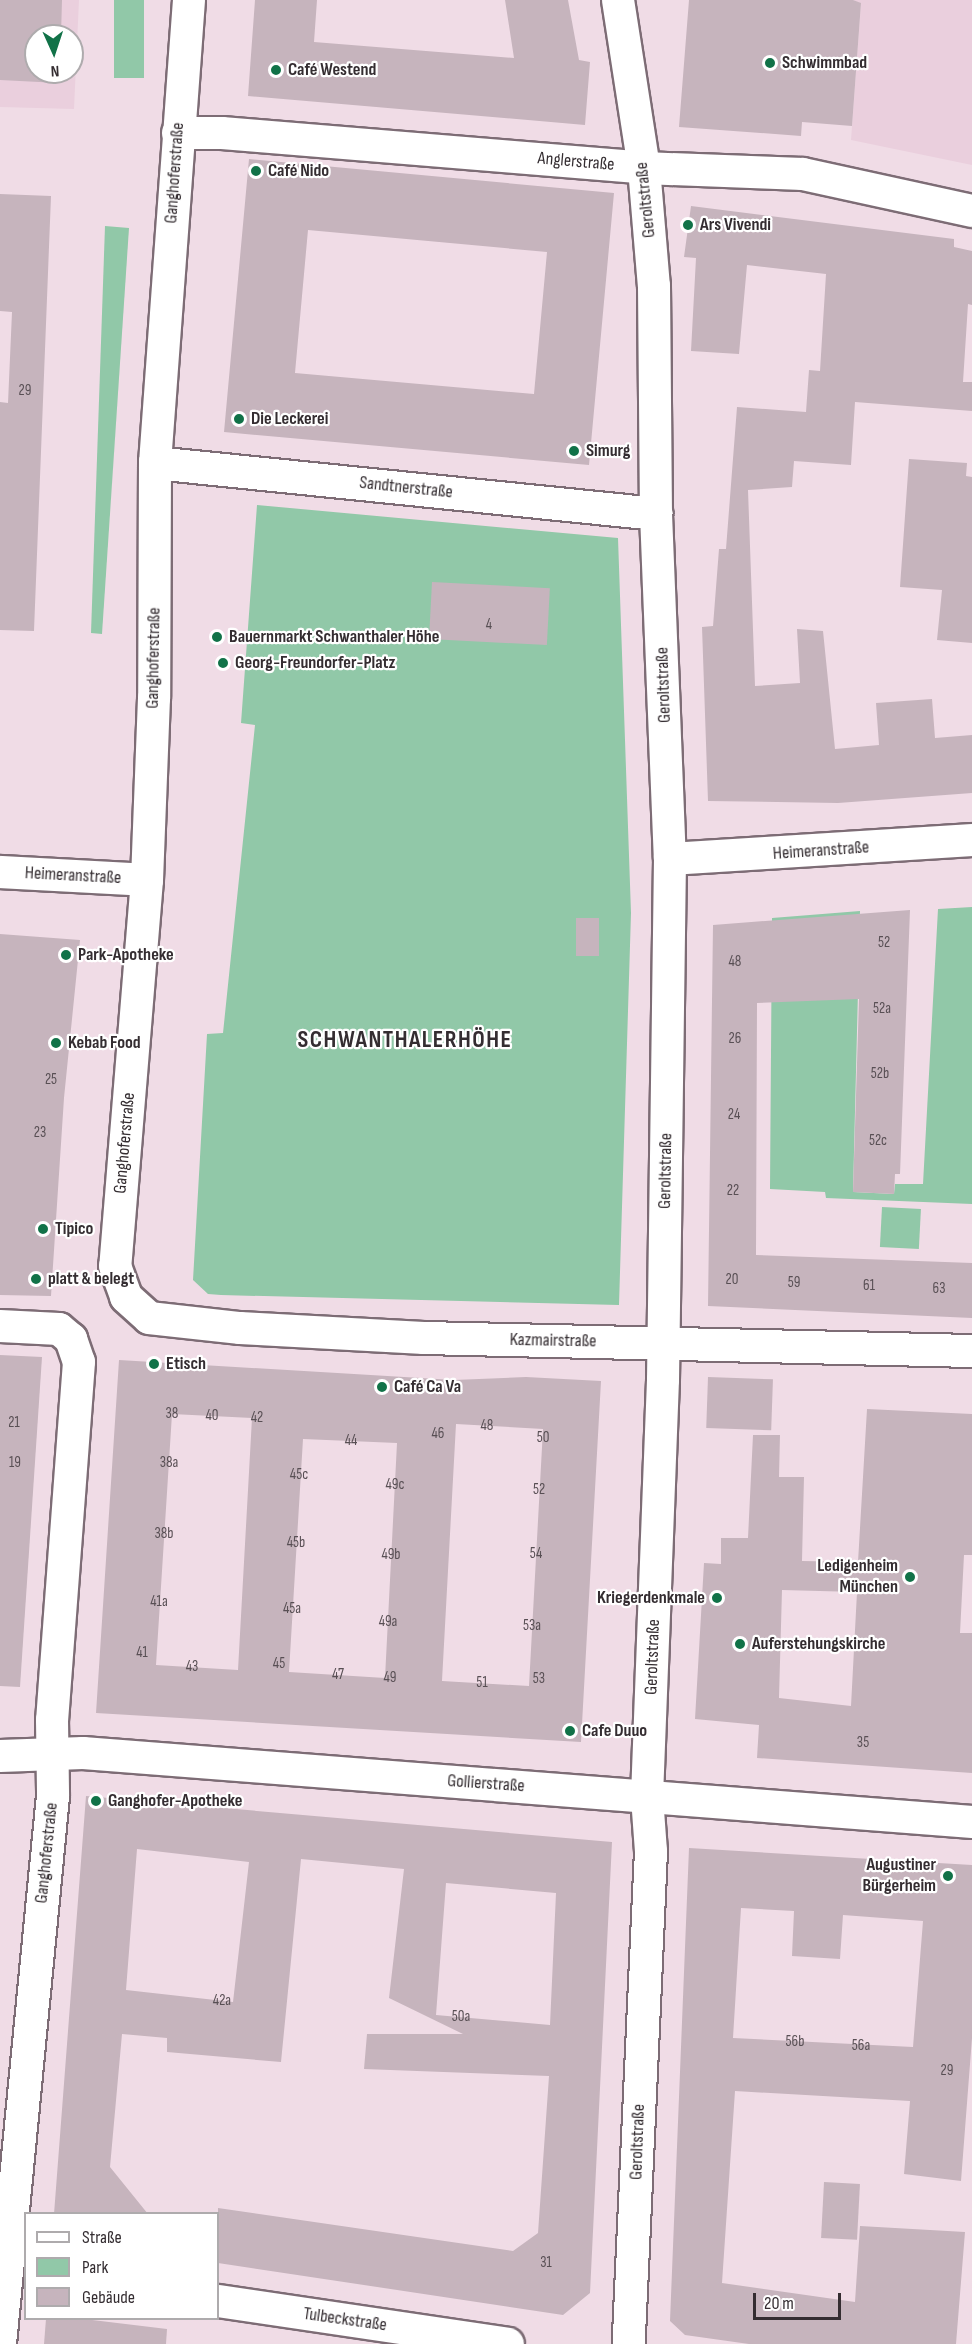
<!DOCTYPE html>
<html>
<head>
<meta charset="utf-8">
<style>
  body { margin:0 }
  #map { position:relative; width:972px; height:2344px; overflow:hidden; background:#f0dce6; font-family:"Sofia Sans Condensed",sans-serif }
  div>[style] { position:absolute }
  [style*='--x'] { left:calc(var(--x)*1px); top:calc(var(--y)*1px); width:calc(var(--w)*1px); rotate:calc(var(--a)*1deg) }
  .built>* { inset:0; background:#eacfdd }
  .green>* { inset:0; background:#91c8a8; transform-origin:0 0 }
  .building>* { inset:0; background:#c6b4bd; transform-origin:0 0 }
  .roads { filter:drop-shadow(2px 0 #7d6c75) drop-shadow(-2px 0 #7d6c75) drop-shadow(0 2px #7d6c75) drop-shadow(0 -2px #7d6c75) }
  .minor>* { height:32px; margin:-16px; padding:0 16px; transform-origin:16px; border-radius:16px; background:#fff }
  .dots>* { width:16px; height:16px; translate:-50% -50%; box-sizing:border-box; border:3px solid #fff; border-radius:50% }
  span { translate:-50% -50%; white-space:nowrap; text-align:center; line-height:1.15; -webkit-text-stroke:4.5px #fff; paint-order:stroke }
  .number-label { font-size:15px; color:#584f54 }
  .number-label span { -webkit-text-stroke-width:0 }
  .poi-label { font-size:18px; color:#342d31; font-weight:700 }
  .left { translate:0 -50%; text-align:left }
  .right { translate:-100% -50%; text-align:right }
  .street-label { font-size:18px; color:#342d31 }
  .district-label { font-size:24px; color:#342d31; font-weight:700; letter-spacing:1.5px }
  .legend { position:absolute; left:24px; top:2212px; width:195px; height:108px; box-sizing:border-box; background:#fff; border:2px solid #aeabad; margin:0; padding:8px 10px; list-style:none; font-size:18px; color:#342d31 }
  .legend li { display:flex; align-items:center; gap:12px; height:30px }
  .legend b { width:30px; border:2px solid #aeabad }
  .north { position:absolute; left:24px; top:24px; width:60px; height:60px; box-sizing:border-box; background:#fff; border:2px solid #aeabad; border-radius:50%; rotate:177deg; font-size:16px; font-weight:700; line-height:24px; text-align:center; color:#342d31 }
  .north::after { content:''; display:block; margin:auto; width:21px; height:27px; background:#117248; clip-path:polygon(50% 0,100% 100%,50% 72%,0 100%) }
  .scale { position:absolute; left:753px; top:2293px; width:88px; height:27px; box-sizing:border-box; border:3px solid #342d31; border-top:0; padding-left:8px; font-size:18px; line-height:21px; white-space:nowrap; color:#342d31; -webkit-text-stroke:4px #fff; paint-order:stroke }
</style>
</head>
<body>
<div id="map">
  <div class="built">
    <i style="clip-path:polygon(evenodd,0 0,79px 0,74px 109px,0 107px,0 0,36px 36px,72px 36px,72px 72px,36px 72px,36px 36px)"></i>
    <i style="clip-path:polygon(853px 0,972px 0,972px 165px,851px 140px,861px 4px)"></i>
  </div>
  <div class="green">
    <i style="left:114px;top:0;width:30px;height:78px"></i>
    <i style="clip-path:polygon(105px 226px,129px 228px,102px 634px,91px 633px)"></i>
    <i style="clip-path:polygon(257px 505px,618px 538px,631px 913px,619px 1305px,221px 1295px,208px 1294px,193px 1280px,207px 1034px,223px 1033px,255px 725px,241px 723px)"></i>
    <i style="clip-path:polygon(972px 907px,972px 1204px,826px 1198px,825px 1192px,770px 1189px,772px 918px,860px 911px,853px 1192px,894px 1194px,895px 1184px,923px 1184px,938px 909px)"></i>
    <i style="left:882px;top:1207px;width:39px;height:40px;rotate:3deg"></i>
  </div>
  <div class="building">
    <i style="clip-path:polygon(0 0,62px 0,61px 36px,36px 36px,36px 72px,59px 72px,59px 83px,0 80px)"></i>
    <i style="clip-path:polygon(255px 0,317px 0,314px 42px,514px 58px,505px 0,568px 0,579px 60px,590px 62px,585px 125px,248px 96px)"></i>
    <i style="clip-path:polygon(689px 0,853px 0,861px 3px,852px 126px,802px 122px,801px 136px,679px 127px)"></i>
    <i style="clip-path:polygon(evenodd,249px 159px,614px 193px,589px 465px,224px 432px,249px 159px,308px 230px,547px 252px,534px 394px,295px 373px,308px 230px)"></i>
    <i style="clip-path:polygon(0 194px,51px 196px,34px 631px,0 630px,0 402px,8px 403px,12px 312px,0 311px)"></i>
    <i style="clip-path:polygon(691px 206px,954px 239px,954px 247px,972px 251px,972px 305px,968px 304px,963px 382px,972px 382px,972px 411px,855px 402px,851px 465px,794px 461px,792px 487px,748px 490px,755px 686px,800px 683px,797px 629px,823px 631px,835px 749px,879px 745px,876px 703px,932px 699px,935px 738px,972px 735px,972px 793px,838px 803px,708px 801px,702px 627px,713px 626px,719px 549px,726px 549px,737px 407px,806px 412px,809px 370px,820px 371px,826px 274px,747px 265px,739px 354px,691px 351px,696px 258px,684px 257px)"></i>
    <i style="clip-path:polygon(909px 459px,967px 463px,966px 476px,972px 477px,972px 643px,937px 640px,942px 590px,900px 587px)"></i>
    <i style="left:432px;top:582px;width:118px;height:57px;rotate:3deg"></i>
    <i style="clip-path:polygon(910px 910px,900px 1174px,895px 1174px,894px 1194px,853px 1192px,859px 999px,757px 1003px,756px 1255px,972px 1263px,972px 1318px,708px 1306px,713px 925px)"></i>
    <i style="left:576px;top:918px;width:23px;height:38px"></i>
    <i style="clip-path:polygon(0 934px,80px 940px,64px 1098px,51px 1296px,0 1295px)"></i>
    <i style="clip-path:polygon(0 1355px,42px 1357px,20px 1687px,0 1686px)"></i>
    <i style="clip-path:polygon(evenodd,119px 1360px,454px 1380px,526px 1377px,601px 1381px,581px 1742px,96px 1713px,119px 1360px,172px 1414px,252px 1418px,238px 1670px,156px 1665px,172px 1414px,119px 1360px,456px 1424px,543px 1429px,529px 1686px,442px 1681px,456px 1424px,119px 1360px,303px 1439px,397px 1443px,385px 1678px,289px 1672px,303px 1439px)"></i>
    <i style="left:708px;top:1377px;width:65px;height:51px;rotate:2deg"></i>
    <i style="clip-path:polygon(evenodd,867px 1409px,972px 1414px,972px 1555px,964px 1555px,960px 1633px,972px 1633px,972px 1773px,757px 1758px,759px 1725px,695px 1719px,704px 1563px,721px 1564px,721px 1538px,748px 1538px,753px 1435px,780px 1435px,779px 1477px,804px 1477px,802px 1561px,858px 1562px,867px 1409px,782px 1590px,857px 1592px,851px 1706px,779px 1698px,782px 1590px)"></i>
    <i style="clip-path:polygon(evenodd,86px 1796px,612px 1842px,590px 2293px,563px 2315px,218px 2263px,218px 2208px,513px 2251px,538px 2233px,549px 2076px,364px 2069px,367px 2034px,463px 2034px,389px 1998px,404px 1869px,301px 1859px,281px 2062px,167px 2052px,167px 2038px,122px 2034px,110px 2167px,148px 2214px,54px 2214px,86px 1796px,137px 1849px,249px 1862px,233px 2002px,126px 1990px,137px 1849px,86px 1796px,446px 1883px,556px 1893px,550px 2025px,436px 2015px,446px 1883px)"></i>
    <i style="clip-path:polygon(evenodd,689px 1848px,972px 1865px,972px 2038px,961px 2181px,904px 2174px,910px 2101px,735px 2091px,722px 2283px,855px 2302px,860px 2226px,965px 2232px,956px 2344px,749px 2344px,685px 2335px,670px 2321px,689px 1848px,741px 1908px,794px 1911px,792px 1956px,840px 1959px,843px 1915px,923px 1921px,913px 2047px,733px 2038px,741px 1908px)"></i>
    <i style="left:824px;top:2182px;width:36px;height:56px;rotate:3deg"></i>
    <i style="clip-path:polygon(46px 2319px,84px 2319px,167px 2329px,166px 2344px,44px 2344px)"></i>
  </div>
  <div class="roads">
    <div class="minor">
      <i style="--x:189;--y:0;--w:464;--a:94.2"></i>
      <i style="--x:155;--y:463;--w:235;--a:90.2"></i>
      <i style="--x:154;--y:698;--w:182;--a:92.2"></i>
      <i style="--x:147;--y:880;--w:387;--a:94.7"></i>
      <i style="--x:115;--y:1266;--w:33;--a:70"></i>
      <i style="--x:126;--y:1297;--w:31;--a:42"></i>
      <i style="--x:149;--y:1318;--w:92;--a:6.3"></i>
      <i style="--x:240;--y:1328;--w:184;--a:3.1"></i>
      <i style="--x:424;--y:1338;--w:548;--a:1.36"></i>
      <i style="--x:618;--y:0;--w:170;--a:81.2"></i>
      <i style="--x:644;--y:168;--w:118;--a:85.2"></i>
      <i style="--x:654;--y:286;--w:228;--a:89.5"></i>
      <i style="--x:656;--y:514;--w:345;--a:87.7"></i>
      <i style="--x:670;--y:859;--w:521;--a:90.77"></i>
      <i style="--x:663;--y:1380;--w:417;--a:92.2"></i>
      <i style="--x:647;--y:1797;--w:54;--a:85.8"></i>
      <i style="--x:651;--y:1851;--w:493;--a:92.6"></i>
      <i style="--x:178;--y:133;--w:44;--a:0"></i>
      <i style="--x:222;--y:133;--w:423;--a:4.7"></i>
      <i style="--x:644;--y:168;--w:159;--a:2.2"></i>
      <i style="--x:803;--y:174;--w:173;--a:12.3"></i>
      <i style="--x:155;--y:463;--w:504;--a:5.81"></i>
      <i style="--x:670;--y:859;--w:303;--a:-3.6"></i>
      <i style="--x:0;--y:872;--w:147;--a:3.1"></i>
      <i style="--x:0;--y:1326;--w:59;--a:2.9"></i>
      <i style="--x:59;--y:1329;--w:16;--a:40"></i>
      <i style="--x:71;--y:1339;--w:24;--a:71"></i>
      <i style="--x:79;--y:1362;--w:359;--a:94.3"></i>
      <i style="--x:52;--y:1720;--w:76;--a:89.2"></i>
      <i style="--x:53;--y:1796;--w:550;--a:95.53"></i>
      <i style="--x:0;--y:1756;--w:83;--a:-2.1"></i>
      <i style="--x:83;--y:1753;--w:892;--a:4.44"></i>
      <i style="--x:218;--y:2301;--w:293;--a:8.4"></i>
    </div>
  </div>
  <div class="dots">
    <i style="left:770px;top:63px;background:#117248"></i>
    <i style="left:276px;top:70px;background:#117248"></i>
    <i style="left:256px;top:171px;background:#117248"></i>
    <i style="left:688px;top:225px;background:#117248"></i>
    <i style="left:239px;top:419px;background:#117248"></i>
    <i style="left:574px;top:451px;background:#117248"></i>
    <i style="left:217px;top:637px;background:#117248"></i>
    <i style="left:223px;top:663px;background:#117248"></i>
    <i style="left:66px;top:955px;background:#117248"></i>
    <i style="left:56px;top:1043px;background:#117248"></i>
    <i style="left:43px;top:1229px;background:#117248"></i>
    <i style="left:36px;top:1279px;background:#117248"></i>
    <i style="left:154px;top:1364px;background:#117248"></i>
    <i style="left:382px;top:1387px;background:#117248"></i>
    <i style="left:910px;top:1577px;background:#117248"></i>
    <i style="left:717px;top:1598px;background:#117248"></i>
    <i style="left:740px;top:1644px;background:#117248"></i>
    <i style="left:570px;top:1731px;background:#117248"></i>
    <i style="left:96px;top:1801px;background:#117248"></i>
    <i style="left:948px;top:1876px;background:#117248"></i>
  </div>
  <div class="number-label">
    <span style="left:25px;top:391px">29</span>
    <span style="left:489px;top:625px">4</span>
    <span style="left:884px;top:943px">52</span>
    <span style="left:735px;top:962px">48</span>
    <span style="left:882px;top:1009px">52a</span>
    <span style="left:735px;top:1039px">26</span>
    <span style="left:880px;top:1074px">52b</span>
    <span style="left:51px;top:1080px">25</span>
    <span style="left:734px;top:1115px">24</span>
    <span style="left:40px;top:1133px">23</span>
    <span style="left:878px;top:1141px">52c</span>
    <span style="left:733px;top:1191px">22</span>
    <span style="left:732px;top:1280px">20</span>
    <span style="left:794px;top:1283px">59</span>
    <span style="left:869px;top:1286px">61</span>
    <span style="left:939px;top:1289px">63</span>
    <span style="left:172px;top:1414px">38</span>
    <span style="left:212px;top:1416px">40</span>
    <span style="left:257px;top:1418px">42</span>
    <span style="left:14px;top:1423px">21</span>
    <span style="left:487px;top:1426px">48</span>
    <span style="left:438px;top:1434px">46</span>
    <span style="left:543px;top:1438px">50</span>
    <span style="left:351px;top:1441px">44</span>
    <span style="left:15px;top:1463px">19</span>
    <span style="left:169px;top:1463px">38a</span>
    <span style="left:299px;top:1475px">45c</span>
    <span style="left:395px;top:1485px">49c</span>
    <span style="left:539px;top:1490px">52</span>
    <span style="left:164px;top:1534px">38b</span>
    <span style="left:296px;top:1543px">45b</span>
    <span style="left:536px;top:1554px">54</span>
    <span style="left:391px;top:1555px">49b</span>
    <span style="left:159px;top:1602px">41a</span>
    <span style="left:292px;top:1609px">45a</span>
    <span style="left:388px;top:1622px">49a</span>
    <span style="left:532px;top:1626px">53a</span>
    <span style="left:142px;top:1653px">41</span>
    <span style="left:279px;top:1664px">45</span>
    <span style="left:192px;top:1667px">43</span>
    <span style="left:338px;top:1675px">47</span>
    <span style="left:390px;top:1678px">49</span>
    <span style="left:539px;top:1679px">53</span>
    <span style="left:482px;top:1683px">51</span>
    <span style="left:863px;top:1743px">35</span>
    <span style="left:222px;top:2001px">42a</span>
    <span style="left:461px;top:2017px">50a</span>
    <span style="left:795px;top:2042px">56b</span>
    <span style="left:861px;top:2046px">56a</span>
    <span style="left:947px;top:2071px">29</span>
    <span style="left:546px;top:2263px">31</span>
  </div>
  <div class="poi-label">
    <span class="left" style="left:782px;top:63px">Schwimmbad</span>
    <span class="left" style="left:288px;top:70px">Café Westend</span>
    <span class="left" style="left:268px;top:171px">Café Nido</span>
    <span class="left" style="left:700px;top:225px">Ars Vivendi</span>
    <span class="left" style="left:251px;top:419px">Die Leckerei</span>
    <span class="left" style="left:586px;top:451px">Simurg</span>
    <span class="left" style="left:229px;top:637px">Bauernmarkt Schwanthaler Höhe</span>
    <span class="left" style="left:235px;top:663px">Georg-Freundorfer-Platz</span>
    <span class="left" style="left:78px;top:955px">Park-Apotheke</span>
    <span class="left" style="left:68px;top:1043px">Kebab Food</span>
    <span class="left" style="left:55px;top:1229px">Tipico</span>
    <span class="left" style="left:48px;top:1279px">platt &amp; belegt</span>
    <span class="left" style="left:166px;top:1364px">Etisch</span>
    <span class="left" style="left:394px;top:1387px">Café Ca Va</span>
    <span class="right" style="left:898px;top:1577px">Ledigenheim<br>München</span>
    <span class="right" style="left:705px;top:1598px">Kriegerdenkmale</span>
    <span class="left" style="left:752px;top:1644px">Auferstehungskirche</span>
    <span class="left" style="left:582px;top:1731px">Cafe Duuo</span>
    <span class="left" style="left:108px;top:1801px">Ganghofer-Apotheke</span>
    <span class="right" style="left:936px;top:1876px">Augustiner<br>Bürgerheim</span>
  </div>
  <div class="street-label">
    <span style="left:576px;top:162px;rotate:5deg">Anglerstraße</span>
    <span style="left:175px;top:173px;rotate:-86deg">Ganghoferstraße</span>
    <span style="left:646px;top:200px;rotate:-96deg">Geroltstraße</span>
    <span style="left:406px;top:488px;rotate:6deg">Sandtnerstraße</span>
    <span style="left:154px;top:658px;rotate:-89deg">Ganghoferstraße</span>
    <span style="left:664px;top:685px;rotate:-92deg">Geroltstraße</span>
    <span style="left:821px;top:851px;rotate:-4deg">Heimeranstraße</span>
    <span style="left:73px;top:876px;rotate:3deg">Heimeranstraße</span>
    <span style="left:125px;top:1143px;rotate:-85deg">Ganghoferstraße</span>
    <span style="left:666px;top:1171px;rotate:-89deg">Geroltstraße</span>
    <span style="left:553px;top:1341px;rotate:1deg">Kazmairstraße</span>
    <span style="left:653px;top:1657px;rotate:-88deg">Geroltstraße</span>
    <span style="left:486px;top:1784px;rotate:4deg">Gollierstraße</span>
    <span style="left:47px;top:1853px;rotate:-84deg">Ganghoferstraße</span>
    <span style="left:638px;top:2142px;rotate:-88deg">Geroltstraße</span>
    <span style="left:345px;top:2320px;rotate:8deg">Tulbeckstraße</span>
  </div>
  <div class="district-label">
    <span style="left:405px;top:1040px">SCHWANTHALERHÖHE</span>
  </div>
  <ul class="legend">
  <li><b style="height:8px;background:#fff"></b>Straße</li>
  <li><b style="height:16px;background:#91c8a8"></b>Park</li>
  <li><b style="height:16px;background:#c6b4bd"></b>Gebäude</li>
  </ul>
  <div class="north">N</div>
  <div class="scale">20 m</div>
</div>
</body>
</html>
